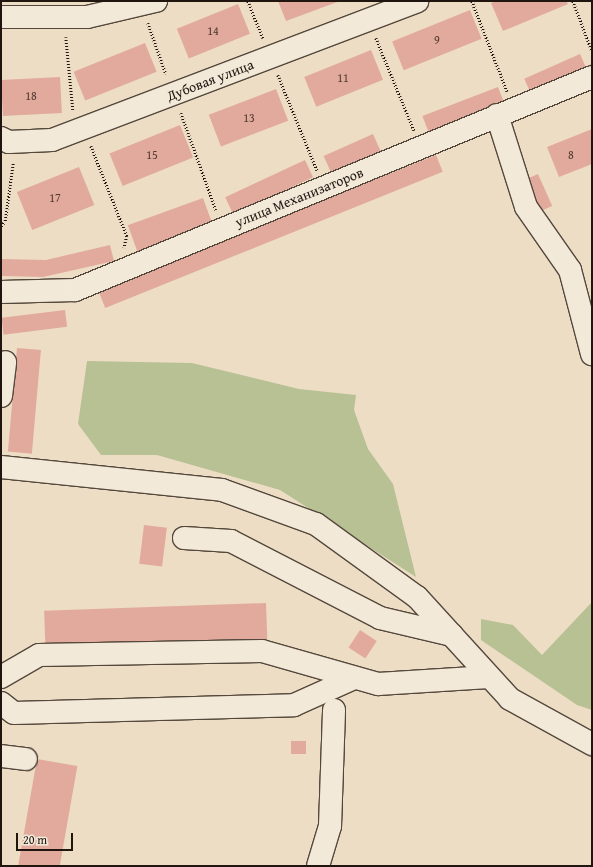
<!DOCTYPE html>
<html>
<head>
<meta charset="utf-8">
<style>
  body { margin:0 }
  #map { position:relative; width:593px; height:867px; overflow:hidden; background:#edddc4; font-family:"Gentium Book Plus",serif }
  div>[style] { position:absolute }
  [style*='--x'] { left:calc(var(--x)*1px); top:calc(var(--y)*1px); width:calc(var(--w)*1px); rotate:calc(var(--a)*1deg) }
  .green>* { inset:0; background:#b8c194 }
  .building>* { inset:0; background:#e2aa9c; transform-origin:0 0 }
  .path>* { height:2.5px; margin-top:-1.25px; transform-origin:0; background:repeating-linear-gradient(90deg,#21160f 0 1px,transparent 0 3px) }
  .roads { filter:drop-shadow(1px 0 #54483c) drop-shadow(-1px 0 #54483c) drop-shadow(0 1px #54483c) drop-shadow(0 -1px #54483c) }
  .minor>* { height:22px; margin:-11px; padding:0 11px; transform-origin:11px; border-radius:11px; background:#f3e9d9 }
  span { translate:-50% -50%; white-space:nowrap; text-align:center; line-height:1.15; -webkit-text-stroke:3.5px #f3e9d9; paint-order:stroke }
  .number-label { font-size:12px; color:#513b32 }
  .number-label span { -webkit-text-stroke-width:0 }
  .street-label { font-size:14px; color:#21160f }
  .frame { position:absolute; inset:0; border:2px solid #21160f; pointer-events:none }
  .scale { position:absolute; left:16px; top:833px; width:57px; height:18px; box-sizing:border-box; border:2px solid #21160f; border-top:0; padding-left:5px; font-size:12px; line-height:14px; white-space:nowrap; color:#21160f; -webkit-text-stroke:3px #f3e9d9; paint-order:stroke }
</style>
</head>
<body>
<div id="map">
  <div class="green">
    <i style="clip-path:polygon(87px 361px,192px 363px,299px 389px,356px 395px,354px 410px,368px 449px,393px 484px,416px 577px,280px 490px,157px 455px,101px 455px,78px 424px)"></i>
    <i style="clip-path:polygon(592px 602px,592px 710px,577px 705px,481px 640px,481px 619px,513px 625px,542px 655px)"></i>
  </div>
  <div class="building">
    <i style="clip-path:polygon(278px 1px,340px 1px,286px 21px)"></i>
    <i style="clip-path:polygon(496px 1px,566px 1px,568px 4px,503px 31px,491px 3px)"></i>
    <i style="left:238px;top:4px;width:32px;height:66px;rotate:68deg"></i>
    <i style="left:470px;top:10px;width:31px;height:84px;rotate:68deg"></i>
    <i style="left:145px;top:43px;width:31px;height:77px;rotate:68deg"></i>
    <i style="left:371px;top:50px;width:32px;height:72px;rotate:68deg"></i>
    <i style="left:580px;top:54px;width:17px;height:61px;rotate:66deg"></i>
    <i style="left:60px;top:77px;width:36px;height:59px;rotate:87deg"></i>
    <i style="left:498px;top:87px;width:19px;height:81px;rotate:69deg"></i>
    <i style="left:276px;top:89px;width:34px;height:72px;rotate:69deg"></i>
    <i style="left:180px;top:125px;width:35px;height:76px;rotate:68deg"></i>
    <i style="clip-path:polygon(592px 129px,592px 164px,559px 177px,547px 147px)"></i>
    <i style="left:373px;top:134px;width:20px;height:54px;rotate:66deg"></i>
    <i style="left:436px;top:155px;width:18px;height:364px;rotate:68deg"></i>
    <i style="left:305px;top:160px;width:19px;height:88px;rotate:65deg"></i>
    <i style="left:79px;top:167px;width:41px;height:67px;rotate:68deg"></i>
    <i style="left:538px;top:174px;width:35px;height:15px;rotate:66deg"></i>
    <i style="left:203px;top:198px;width:29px;height:80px;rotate:70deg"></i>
    <i style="clip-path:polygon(110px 245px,114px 261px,43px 277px,1px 276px,1px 259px,46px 260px)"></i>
    <i style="left:65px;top:310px;width:17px;height:64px;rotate:83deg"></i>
    <i style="left:17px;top:348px;width:24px;height:104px;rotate:5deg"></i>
    <i style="left:144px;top:525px;width:23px;height:39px;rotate:7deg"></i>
    <i style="left:266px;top:603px;width:36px;height:222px;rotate:88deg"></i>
    <i style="left:360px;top:630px;width:20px;height:21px;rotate:33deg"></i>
    <i style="left:291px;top:741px;width:15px;height:13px"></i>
    <i style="left:37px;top:759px;width:41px;height:109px;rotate:10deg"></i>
  </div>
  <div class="path">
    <i style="--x:248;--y:1;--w:40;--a:68"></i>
    <i style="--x:472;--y:1;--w:97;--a:68.7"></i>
    <i style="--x:573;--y:1;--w:53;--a:69.2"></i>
    <i style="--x:148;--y:23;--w:54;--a:70.6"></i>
    <i style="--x:66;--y:37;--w:73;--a:84.5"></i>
    <i style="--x:376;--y:38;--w:100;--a:67.6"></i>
    <i style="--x:278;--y:75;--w:103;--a:67.7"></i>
    <i style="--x:181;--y:113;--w:103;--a:70.2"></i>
    <i style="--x:91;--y:146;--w:97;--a:68.2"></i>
    <i style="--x:127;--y:236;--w:12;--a:104"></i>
    <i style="--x:1;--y:226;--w:6;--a:-51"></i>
    <i style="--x:5;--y:221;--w:59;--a:-82.1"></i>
  </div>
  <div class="roads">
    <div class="minor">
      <i style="--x:1;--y:17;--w:86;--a:0"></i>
      <i style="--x:87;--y:17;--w:71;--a:-13.1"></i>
      <i style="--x:497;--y:115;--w:96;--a:72.5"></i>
      <i style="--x:526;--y:207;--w:77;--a:55.1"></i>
      <i style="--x:570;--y:270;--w:87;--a:75.3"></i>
      <i style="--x:1;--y:138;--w:9;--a:27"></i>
      <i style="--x:9;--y:142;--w:43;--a:-2.7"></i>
      <i style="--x:52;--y:140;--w:391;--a:-20.8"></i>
      <i style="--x:1;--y:292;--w:74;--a:-1.5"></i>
      <i style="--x:75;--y:290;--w:559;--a:-22.39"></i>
      <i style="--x:1;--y:396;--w:34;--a:-83"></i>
      <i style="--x:1;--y:467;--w:222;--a:5.9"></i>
      <i style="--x:222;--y:490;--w:100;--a:19.9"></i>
      <i style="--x:316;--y:524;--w:125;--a:35.9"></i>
      <i style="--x:417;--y:597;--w:138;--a:47.6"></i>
      <i style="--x:510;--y:699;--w:94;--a:28.8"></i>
      <i style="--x:184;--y:538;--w:47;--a:3.7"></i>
      <i style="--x:231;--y:541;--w:168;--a:27.3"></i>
      <i style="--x:380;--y:618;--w:74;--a:13.3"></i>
      <i style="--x:1;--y:677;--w:44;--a:-30.1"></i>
      <i style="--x:39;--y:655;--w:223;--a:-1"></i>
      <i style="--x:262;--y:651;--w:121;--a:15.9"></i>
      <i style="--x:378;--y:684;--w:111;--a:-3.6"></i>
      <i style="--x:1;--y:703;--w:16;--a:38"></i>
      <i style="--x:14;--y:713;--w:280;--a:-1.6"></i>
      <i style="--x:294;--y:705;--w:66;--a:-24.2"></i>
      <i style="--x:1;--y:756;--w:25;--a:7"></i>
      <i style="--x:318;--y:866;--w:42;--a:-73.3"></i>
      <i style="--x:330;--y:826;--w:116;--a:-88"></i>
    </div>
  </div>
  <div class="number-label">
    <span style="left:213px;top:31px">14</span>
    <span style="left:437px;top:40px">9</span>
    <span style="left:343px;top:78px">11</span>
    <span style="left:31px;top:96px">18</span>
    <span style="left:249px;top:118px">13</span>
    <span style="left:152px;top:155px">15</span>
    <span style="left:571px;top:155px">8</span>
    <span style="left:55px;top:198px">17</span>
  </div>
  <div class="street-label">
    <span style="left:210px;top:80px;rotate:-21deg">Дубовая улица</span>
    <span style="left:299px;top:197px;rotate:-22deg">улица Механизаторов</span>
  </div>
  <div class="frame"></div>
  <div class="scale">20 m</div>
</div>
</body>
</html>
